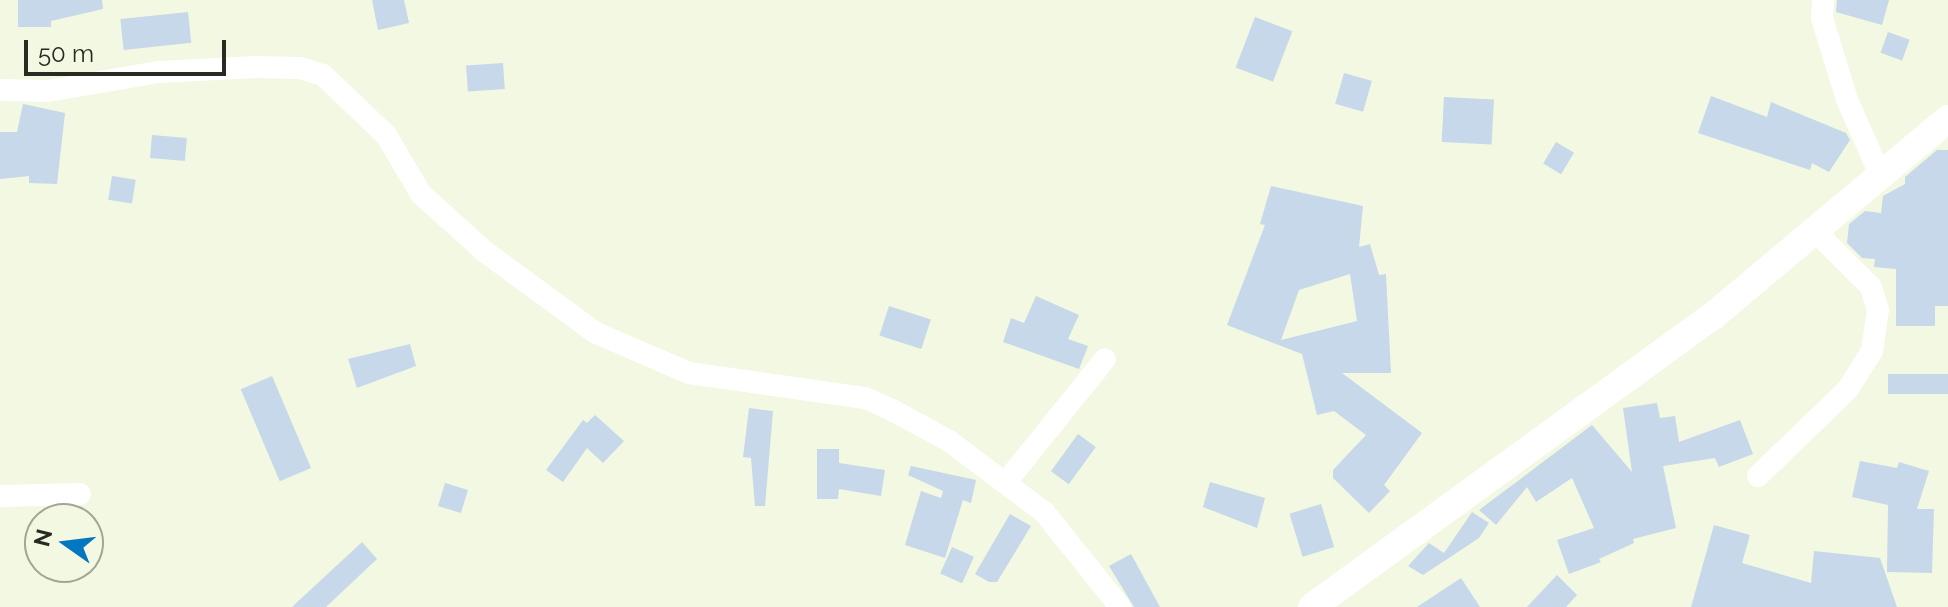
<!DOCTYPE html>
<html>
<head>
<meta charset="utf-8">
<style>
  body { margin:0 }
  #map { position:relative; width:1948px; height:607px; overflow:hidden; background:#f2f8e1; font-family:Raleway,sans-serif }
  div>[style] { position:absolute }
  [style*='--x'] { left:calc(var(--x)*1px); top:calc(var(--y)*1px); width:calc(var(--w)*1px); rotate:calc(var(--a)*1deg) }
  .building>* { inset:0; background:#c6d8e9; transform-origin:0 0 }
  .minor>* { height:22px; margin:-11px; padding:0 11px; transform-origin:11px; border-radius:11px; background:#fff }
  .tertiary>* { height:28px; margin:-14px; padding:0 14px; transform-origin:14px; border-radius:14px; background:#fff }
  span { translate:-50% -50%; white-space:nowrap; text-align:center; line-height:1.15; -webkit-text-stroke:7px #f2f8e1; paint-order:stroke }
  .north { position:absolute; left:24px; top:503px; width:80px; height:80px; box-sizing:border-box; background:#f2f8e1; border:2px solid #a2a695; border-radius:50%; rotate:284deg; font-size:22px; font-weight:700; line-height:32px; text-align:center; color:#292b23 }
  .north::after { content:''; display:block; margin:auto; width:28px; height:36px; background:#0477c1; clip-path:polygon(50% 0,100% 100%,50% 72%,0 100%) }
  .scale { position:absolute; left:24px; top:40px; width:202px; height:36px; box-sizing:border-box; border:4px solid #292b23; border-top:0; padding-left:10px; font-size:24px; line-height:28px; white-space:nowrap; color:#292b23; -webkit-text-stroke:6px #f2f8e1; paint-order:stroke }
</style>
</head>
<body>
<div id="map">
  <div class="building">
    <i style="clip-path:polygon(18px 0,102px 0,103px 9px,51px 21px,51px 27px,18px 27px)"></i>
    <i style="clip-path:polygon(372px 0,404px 0,409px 23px,378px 30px)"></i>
    <i style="clip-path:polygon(1837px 0,1889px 0,1882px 25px,1836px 12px)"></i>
    <i style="left:188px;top:12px;width:31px;height:68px;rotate:84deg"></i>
    <i style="left:1255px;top:17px;width:40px;height:54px;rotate:21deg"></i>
    <i style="left:1888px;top:32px;width:23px;height:22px;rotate:20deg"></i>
    <i style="left:503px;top:63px;width:26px;height:37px;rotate:86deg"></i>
    <i style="left:1344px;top:73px;width:29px;height:32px;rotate:16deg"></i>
    <i style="clip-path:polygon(1711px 96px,1767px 117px,1771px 102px,1846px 133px,1850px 140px,1829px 172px,1812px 163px,1810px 170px,1698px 133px)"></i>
    <i style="left:1444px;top:97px;width:50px;height:45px;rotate:3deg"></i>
    <i style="clip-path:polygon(23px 104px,65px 113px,57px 184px,29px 183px,29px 176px,0 179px,0 132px,17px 132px)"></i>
    <i style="left:152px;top:135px;width:35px;height:23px;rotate:5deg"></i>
    <i style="left:1556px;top:142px;width:21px;height:25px;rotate:31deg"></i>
    <i style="clip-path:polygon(1937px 150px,1948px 150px,1948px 306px,1935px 306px,1935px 326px,1896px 326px,1896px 269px,1874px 267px,1875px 259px,1862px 258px,1847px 243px,1849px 224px,1865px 211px,1881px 213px,1883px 196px,1905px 184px,1905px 177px)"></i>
    <i style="left:112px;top:176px;width:24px;height:24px;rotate:9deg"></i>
    <i style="clip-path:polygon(evenodd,1271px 186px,1363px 206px,1359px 247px,1370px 244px,1379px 275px,1386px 274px,1391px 373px,1342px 373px,1422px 433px,1384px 485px,1390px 491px,1369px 513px,1333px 478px,1333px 470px,1366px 435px,1334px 411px,1317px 415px,1302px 354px,1227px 325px,1265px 225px,1260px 224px,1271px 186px,1350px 274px,1357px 321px,1281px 340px,1299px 290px,1350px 274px)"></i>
    <i style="clip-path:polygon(1036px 296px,1079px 315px,1068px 339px,1088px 346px,1079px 369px,1003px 342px,1011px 318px,1024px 323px)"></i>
    <i style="left:889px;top:306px;width:44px;height:31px;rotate:18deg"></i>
    <i style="clip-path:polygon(410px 344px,416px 366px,357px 388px,348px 359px)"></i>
    <i style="left:1948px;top:374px;width:20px;height:60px;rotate:90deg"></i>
    <i style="left:272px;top:376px;width:100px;height:34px;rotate:67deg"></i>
    <i style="clip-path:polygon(1657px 403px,1660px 418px,1675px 416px,1679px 442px,1740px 420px,1753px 454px,1719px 467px,1715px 458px,1663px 466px,1676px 528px,1633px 539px,1634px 543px,1599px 559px,1601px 562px,1569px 574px,1557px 540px,1594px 528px,1572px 478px,1536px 502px,1527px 487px,1496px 525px,1479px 510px,1592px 425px,1632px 472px,1623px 408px)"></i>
    <i style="clip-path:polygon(749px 408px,773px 411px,765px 506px,755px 506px,751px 458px,743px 457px)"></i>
    <i style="clip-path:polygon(595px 415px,624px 441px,603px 463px,587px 448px,563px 482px,546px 470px,583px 420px,587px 423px)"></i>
    <i style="left:1078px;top:434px;width:22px;height:46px;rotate:36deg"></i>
    <i style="clip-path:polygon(817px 449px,839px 449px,839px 463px,885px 470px,881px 496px,839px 489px,838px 499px,817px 499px)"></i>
    <i style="clip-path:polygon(1860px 461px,1897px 468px,1899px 462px,1929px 471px,1917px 509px,1934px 509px,1932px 573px,1887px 572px,1888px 505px,1852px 497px)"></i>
    <i style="clip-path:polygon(911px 466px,976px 480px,971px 503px,963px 500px,945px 558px,905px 545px,921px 491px,941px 498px,943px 491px,908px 475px)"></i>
    <i style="clip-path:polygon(1210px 482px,1265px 498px,1257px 528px,1203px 507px)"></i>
    <i style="left:445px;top:483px;width:24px;height:24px;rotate:17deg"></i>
    <i style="left:1321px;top:504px;width:45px;height:33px;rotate:73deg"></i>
    <i style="clip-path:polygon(1472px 512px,1489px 523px,1479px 538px,1423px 575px,1408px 566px,1429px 543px,1444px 553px)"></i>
    <i style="clip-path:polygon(1010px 514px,1031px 526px,997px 582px,989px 582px,975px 574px)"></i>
    <i style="clip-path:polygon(1714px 525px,1750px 535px,1742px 563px,1811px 583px,1814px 551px,1880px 558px,1897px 607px,1691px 607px)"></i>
    <i style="clip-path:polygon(362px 542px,377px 559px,326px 607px,292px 607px)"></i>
    <i style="left:952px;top:547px;width:24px;height:29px;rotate:24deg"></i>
    <i style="clip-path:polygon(1131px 554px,1160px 607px,1134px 607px,1109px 566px)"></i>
    <i style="clip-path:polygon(1557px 575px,1577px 595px,1566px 607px,1527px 607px)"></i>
    <i style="clip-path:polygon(1461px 578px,1480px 607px,1417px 607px)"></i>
  </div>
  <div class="minor">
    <i style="--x:1823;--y:0;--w:18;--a:93"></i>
    <i style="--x:1822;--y:18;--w:86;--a:73"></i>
    <i style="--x:1847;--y:100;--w:81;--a:66"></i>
    <i style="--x:0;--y:90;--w:48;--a:1.2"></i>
    <i style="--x:48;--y:91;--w:113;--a:-9.7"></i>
    <i style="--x:159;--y:72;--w:96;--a:-3"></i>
    <i style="--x:255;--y:67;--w:45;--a:1.3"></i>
    <i style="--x:300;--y:68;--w:24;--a:17"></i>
    <i style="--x:323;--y:75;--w:87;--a:43.6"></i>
    <i style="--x:386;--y:135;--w:69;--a:59.3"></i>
    <i style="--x:421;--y:194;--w:85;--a:42.1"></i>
    <i style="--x:484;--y:251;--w:139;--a:36.2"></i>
    <i style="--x:596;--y:333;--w:101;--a:23.3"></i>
    <i style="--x:689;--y:373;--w:178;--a:8.1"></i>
    <i style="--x:865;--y:398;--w:32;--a:24"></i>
    <i style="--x:894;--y:411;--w:63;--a:28.6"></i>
    <i style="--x:949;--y:441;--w:119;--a:36.8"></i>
    <i style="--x:1044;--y:512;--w:122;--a:51.3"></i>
    <i style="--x:1758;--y:476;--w:125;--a:-44"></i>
    <i style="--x:1848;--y:389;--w:45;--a:-57.7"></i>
    <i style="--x:1872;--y:351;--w:41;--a:-81.7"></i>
    <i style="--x:1878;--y:310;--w:24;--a:-107"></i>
    <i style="--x:1871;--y:287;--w:76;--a:-135"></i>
    <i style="--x:1007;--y:481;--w:156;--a:-51.2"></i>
    <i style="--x:0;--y:496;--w:80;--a:-1.4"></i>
  </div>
  <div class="tertiary">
    <i style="--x:1312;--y:607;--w:495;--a:-36"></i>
    <i style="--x:1713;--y:316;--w:307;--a:-40"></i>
  </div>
  <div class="north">N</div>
  <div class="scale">50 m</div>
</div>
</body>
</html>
